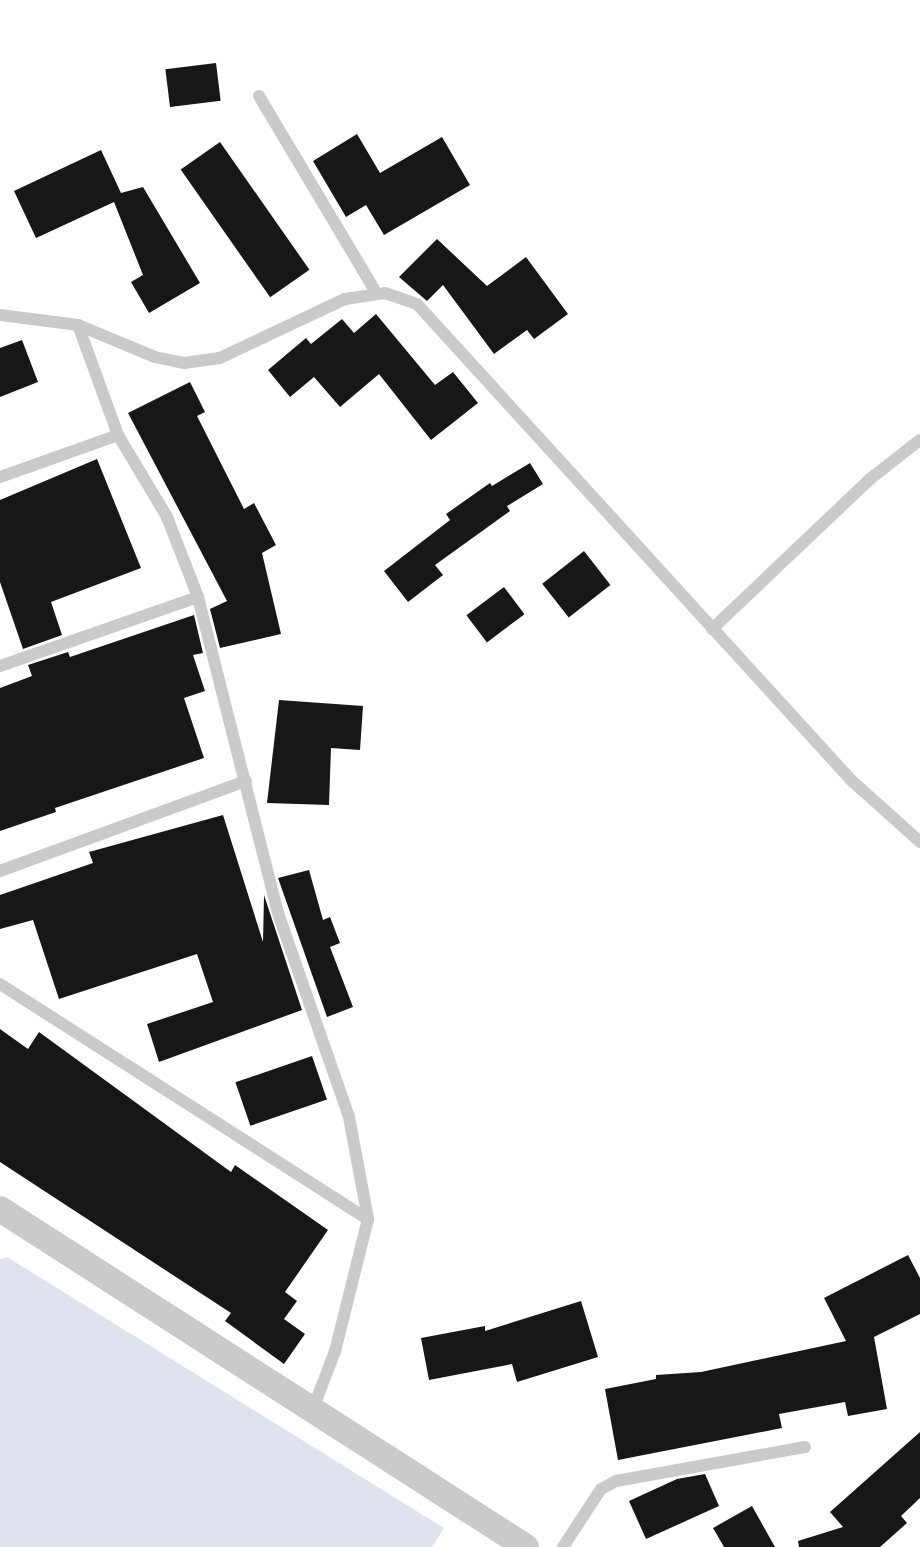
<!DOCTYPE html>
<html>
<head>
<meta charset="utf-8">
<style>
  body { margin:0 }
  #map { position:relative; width:920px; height:1547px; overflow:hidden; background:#fff; font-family:Arial,sans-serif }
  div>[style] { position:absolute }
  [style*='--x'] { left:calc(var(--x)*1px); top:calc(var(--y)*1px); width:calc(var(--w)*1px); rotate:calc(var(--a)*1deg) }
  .green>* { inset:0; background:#dee3ed }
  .building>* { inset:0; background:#171717; transform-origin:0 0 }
  .service>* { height:12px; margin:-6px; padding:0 6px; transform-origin:6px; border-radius:6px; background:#cacaca }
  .minor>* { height:26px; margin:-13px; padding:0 13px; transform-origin:13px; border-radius:13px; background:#cacaca }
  span { translate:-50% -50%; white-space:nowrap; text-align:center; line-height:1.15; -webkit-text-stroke:7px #fff; paint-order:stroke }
</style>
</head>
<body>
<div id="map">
  <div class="green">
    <i style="clip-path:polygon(7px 1257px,444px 1528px,432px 1547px,0 1547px,0 1259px)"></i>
  </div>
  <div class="building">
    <i style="left:216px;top:63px;width:38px;height:51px;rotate:83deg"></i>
    <i style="clip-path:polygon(357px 134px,380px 173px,442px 137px,470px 185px,384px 235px,366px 205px,346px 217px,313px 161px)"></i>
    <i style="left:220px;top:142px;width:156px;height:48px;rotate:55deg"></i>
    <i style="clip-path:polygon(101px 150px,121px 193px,143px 187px,200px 283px,149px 313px,131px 282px,143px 275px,114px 202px,36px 238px,14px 191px)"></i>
    <i style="clip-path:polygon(437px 239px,487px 286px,526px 257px,568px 314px,534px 339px,527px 330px,494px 354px,443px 285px,427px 301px,399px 277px)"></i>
    <i style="clip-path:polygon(376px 314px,435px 385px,453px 372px,478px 403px,431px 440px,379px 374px,340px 407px,314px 377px,290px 397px,268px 370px,306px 338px,311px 344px,342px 319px,354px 333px)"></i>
    <i style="clip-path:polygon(22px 340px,38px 382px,0 397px,0 348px)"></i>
    <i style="clip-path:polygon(190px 382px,205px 412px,197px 416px,244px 509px,254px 503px,276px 545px,262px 553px,281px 634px,220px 648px,210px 609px,227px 601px,128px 413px)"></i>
    <i style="clip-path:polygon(97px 459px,141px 568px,51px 602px,62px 635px,23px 649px,0 582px,0 500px)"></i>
    <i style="clip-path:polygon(530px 463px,543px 484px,507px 506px,510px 511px,435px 565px,443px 575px,408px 602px,384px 571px,450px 520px,446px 514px,490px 483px,492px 486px)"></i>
    <i style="left:584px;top:551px;width:43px;height:53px;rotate:52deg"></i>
    <i style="left:504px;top:587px;width:34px;height:47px;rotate:53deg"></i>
    <i style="clip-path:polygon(194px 615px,203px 653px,193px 655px,205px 691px,184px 698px,204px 758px,55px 808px,56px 812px,0 831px,0 688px,32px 676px,28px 665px,68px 652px,70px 657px)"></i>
    <i style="clip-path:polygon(279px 700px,363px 706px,360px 750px,331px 748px,329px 805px,267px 803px)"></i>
    <i style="clip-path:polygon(223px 815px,263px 942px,264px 895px,302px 1010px,159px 1062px,147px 1024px,213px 1002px,197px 954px,59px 999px,33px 920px,0 929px,0 895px,93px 863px,89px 852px)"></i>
    <i style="clip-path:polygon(309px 870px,323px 920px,330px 917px,340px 943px,330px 947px,353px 1007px,327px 1017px,278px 878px)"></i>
    <i style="clip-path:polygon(0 1029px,28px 1049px,39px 1032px,231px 1172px,235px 1165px,328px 1230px,285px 1292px,297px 1301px,284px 1319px,305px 1334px,284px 1364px,225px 1321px,231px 1313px,0 1162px)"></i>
    <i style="left:312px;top:1056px;width:46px;height:81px;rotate:71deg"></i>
    <i style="clip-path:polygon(908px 1255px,920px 1278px,920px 1314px,874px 1337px,887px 1409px,848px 1416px,845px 1402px,779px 1414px,782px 1428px,618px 1460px,605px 1389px,656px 1379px,656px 1375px,701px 1372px,846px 1341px,824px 1298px)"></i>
    <i style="clip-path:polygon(581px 1301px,598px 1357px,517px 1382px,512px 1364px,429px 1380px,421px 1338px,485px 1326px,485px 1331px)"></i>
    <i style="clip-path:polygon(920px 1432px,920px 1498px,901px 1516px,907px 1523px,880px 1547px,799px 1547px,798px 1541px,843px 1527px,830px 1512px)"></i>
    <i style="clip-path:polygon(705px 1474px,719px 1506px,646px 1539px,629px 1501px,677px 1479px)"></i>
    <i style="clip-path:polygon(752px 1506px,775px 1547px,724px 1547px,713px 1528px)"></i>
  </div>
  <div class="service">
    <i style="--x:259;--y:96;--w:230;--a:59.2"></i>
    <i style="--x:0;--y:315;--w:79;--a:7.3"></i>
    <i style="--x:78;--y:325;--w:83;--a:22.6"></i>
    <i style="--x:155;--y:357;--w:30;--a:12"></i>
    <i style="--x:184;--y:363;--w:36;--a:-8"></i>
    <i style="--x:220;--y:358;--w:138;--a:-25.3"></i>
    <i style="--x:345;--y:299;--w:40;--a:-8.5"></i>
    <i style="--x:385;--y:293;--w:34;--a:19"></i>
    <i style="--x:417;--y:304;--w:644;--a:47.64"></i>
    <i style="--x:851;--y:780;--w:93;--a:41.9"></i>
    <i style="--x:78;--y:325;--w:117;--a:70"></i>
    <i style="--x:118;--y:435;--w:96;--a:59.1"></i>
    <i style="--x:167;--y:517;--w:86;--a:68.8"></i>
    <i style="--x:198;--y:597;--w:326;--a:75.8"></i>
    <i style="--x:278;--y:913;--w:216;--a:70.8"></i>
    <i style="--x:349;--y:1117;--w:104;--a:79.4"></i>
    <i style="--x:368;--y:1219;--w:136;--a:104"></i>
    <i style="--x:335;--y:1351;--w:62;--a:110.8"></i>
    <i style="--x:0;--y:477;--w:125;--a:-19.6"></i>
    <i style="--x:712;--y:629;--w:218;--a:-43.5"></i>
    <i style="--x:870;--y:479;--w:63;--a:-38"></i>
    <i style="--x:0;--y:666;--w:210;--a:-19.2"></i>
    <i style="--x:0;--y:871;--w:262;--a:-20.1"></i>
    <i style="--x:0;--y:984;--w:437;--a:32.6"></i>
    <i style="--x:563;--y:1547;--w:69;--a:-56.8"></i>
    <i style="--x:601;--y:1489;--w:17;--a:-28"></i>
    <i style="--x:616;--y:1481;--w:192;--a:-10.2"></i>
  </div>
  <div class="minor">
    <i style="--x:0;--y:1209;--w:625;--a:32.72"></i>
  </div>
</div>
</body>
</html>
